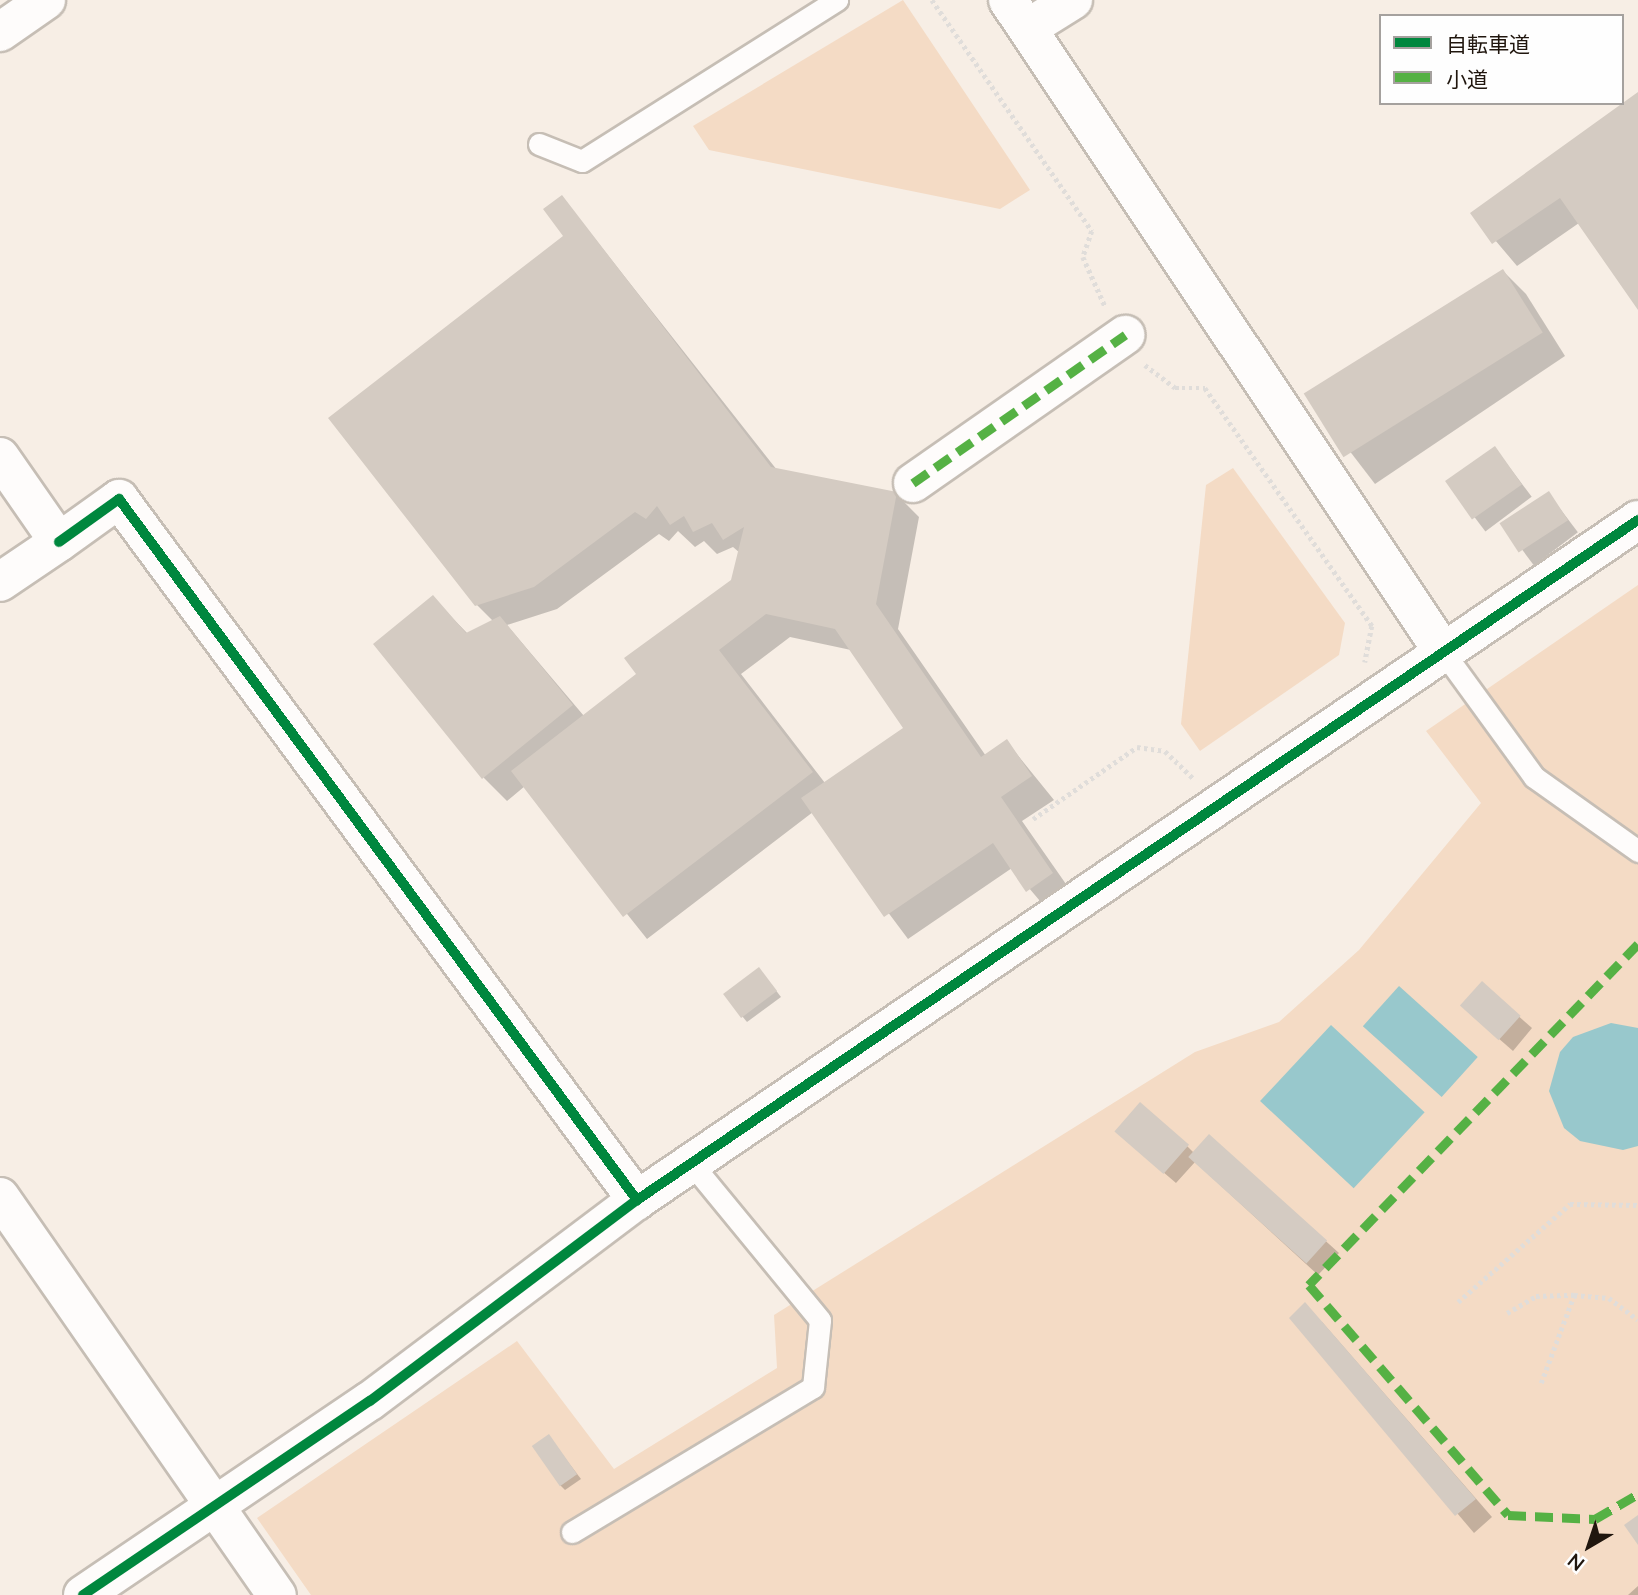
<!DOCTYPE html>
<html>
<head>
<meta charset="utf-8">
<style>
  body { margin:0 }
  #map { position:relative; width:1638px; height:1595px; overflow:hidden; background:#f7eee5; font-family:Lato,"Noto Sans JP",sans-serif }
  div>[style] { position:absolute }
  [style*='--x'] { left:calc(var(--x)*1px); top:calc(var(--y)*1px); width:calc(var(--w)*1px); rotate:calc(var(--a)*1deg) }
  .green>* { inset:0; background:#f4dbc5 }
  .water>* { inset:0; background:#98c8cc; transform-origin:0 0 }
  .shadow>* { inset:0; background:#0003; transform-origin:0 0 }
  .building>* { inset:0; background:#d4cbc2; transform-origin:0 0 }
  .path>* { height:4.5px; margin-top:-2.25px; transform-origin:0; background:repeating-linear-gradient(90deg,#e0ddda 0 3.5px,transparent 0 7px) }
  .roads { filter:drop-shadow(2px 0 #c6beb5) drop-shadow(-2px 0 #c6beb5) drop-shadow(0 2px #c6beb5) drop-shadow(0 -2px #c6beb5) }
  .lane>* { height:21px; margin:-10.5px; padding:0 10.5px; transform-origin:10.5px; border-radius:10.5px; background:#fefcfb }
  .street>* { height:38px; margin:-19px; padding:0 19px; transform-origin:19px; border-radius:19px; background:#fefcfb }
  .secondary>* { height:38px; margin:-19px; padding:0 19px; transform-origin:19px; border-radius:19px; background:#fefcfb }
  .quiet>* { height:9px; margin-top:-4.5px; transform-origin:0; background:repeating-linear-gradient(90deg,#55b144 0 18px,transparent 0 27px) }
  .cycleway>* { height:10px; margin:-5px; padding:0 5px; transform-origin:5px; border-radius:5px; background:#00873e }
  span { translate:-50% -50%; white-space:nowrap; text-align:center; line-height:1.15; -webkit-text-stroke:7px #fefefe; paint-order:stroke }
  .legend { position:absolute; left:1379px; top:14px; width:245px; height:91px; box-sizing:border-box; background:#fefefe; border:2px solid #a5a19e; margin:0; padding:9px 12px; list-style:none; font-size:21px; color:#20160e }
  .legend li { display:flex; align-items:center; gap:14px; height:35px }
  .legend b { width:35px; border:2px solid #a5a19e }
  .north { position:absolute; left:1554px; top:1511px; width:70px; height:70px; -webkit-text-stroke:5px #fefefe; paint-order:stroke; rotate:219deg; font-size:19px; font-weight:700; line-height:28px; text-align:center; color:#20160e }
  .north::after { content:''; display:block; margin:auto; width:24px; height:32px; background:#20160e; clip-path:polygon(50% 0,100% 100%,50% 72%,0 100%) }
</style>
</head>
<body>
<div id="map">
  <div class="green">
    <i style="clip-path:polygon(903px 0,1030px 190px,1000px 209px,709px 150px,693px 126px)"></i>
    <i style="clip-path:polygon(1233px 468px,1345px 623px,1339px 655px,1200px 751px,1181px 724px,1206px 485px)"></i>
    <i style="clip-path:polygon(1638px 585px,1638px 1595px,311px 1595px,257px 1518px,517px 1341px,614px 1469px,777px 1368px,774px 1315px,1195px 1052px,1279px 1022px,1359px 950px,1481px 803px,1426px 731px)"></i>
  </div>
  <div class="water">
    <i style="left:1399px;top:986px;width:106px;height:54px;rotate:42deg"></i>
    <i style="clip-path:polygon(1611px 1023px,1638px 1028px,1638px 1146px,1623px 1150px,1580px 1141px,1564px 1128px,1549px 1091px,1560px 1052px,1573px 1037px)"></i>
    <i style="left:1331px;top:1025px;width:128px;height:104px;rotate:43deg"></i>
  </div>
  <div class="shadow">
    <i style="clip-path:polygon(1638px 95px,1638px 307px,1579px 223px,1517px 266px,1473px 214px)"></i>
    <i style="clip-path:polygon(evenodd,562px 197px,777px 470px,896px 494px,919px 517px,898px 629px,986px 756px,1007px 742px,1054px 800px,1022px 821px,1075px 897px,1051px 914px,1012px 868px,908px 939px,813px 812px,647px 939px,525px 786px,507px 801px,484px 778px,433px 598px,468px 634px,493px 621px,476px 604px,566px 236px,562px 197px,678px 531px,695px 547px,704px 541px,717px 554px,733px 547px,740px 553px,733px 581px,639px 674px,584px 716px,507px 625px,557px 609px,659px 534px,669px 541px,678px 531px,562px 197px,790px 637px,851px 650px,905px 729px,825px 783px,741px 674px,790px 637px)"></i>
    <i style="clip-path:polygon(1503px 271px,1526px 294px,1565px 356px,1375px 484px,1312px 402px)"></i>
    <i style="left:1495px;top:448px;width:61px;height:58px;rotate:53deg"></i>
    <i style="left:1549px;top:494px;width:48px;height:55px;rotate:53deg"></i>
    <i style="clip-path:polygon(764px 975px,781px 997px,747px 1022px,742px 1016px)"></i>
    <i style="clip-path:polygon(1482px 984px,1532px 1028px,1513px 1051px,1474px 1017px)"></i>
    <i style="clip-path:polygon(1210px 1137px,1339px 1253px,1318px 1275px,1195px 1162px,1176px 1183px,1128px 1142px,1187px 1146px,1195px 1154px)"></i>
    <i style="clip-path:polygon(1291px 1318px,1322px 1322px,1492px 1517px,1474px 1533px)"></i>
    <i style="clip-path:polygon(549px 1437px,581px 1479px,565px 1490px,560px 1485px)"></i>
    <i style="clip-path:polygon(1638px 1586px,1638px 1595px,1628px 1595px)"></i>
  </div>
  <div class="building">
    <i style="clip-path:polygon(1638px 92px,1638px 310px,1560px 198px,1492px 244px,1470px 213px)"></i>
    <i style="clip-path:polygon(562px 195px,771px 467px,897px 492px,876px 604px,981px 757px,1007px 739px,1032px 776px,1001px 797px,1053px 873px,1026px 892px,993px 843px,884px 917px,801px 798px,903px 728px,835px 629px,766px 614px,719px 650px,813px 772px,623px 917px,511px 771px,636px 674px,624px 658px,731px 580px,744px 527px,723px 540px,712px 523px,693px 532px,684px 516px,670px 525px,657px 506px,646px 519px,635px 512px,534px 587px,475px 606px,328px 418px,563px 236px,543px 209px)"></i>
    <i style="left:1503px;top:269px;width:75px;height:235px;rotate:58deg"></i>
    <i style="left:1495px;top:446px;width:47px;height:61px;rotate:55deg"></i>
    <i style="left:1549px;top:491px;width:35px;height:59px;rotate:57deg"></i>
    <i style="clip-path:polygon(433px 595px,466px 633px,500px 616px,573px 705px,482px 779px,373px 644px)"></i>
    <i style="left:759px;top:967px;width:30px;height:45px;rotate:53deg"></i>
    <i style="left:1482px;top:981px;width:52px;height:33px;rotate:42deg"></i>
    <i style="left:1140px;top:1102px;width:65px;height:39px;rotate:41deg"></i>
    <i style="left:1209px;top:1134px;width:159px;height:31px;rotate:42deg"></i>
    <i style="clip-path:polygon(1305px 1302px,1476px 1499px,1455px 1516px,1289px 1318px)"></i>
    <i style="left:549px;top:1434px;width:49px;height:21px;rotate:55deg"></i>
    <i style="clip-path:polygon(1638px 1515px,1638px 1545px,1624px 1525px)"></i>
  </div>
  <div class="path">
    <i style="--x:932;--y:0;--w:281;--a:55.3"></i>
    <i style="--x:1092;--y:231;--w:28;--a:109"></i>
    <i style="--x:1083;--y:257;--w:54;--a:65.8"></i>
    <i style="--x:1145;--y:365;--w:38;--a:37"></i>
    <i style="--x:1175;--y:388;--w:30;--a:0"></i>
    <i style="--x:1205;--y:388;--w:291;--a:54.9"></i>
    <i style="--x:1372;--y:626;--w:37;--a:101"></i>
    <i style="--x:1033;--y:819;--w:126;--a:-34.7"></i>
    <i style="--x:1137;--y:747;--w:28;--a:8"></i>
    <i style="--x:1165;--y:751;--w:39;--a:44"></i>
    <i style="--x:1458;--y:1302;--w:149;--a:-41.2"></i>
    <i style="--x:1570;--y:1204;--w:68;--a:0.8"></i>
    <i style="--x:1507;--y:1313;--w:34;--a:-30"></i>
    <i style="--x:1536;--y:1296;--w:38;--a:-2"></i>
    <i style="--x:1574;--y:1295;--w:35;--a:5"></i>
    <i style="--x:1609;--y:1298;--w:36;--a:37"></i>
    <i style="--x:1541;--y:1383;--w:94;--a:-69.4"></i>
  </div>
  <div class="roads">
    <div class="lane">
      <i style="--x:539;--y:144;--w:46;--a:21.6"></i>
      <i style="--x:582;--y:161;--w:302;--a:-32.3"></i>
      <i style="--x:1444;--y:653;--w:153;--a:54"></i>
      <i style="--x:1534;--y:777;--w:128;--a:35.4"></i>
      <i style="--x:572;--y:1532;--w:281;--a:-31"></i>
      <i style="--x:813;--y:1387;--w:67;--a:-84"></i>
      <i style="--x:820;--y:1320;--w:203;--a:-129.4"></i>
    </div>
    <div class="street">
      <i style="--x:1028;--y:28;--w:53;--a:-31.9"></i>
      <i style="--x:0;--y:32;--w:56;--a:-34.8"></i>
      <i style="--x:0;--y:457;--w:103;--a:55.2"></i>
      <i style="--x:59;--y:542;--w:71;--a:145.9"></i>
      <i style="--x:913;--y:483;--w:259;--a:-34.9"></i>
      <i style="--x:59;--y:542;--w:74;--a:-35.6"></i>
      <i style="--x:119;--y:499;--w:872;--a:53.54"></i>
    </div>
    <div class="secondary">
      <i style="--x:1008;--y:0;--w:785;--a:56.27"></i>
      <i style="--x:0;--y:1197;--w:485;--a:55.2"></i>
      <i style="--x:83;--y:1595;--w:346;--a:-34.1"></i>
      <i style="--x:370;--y:1401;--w:334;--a:-37"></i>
      <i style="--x:637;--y:1200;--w:1210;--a:-34.19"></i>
    </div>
  </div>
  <div class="quiet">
    <i style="--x:913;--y:483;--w:259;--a:-34.9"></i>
    <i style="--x:1638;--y:944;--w:474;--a:134"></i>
    <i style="--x:1309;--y:1285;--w:304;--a:49.1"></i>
    <i style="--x:1508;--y:1515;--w:87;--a:2.6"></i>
    <i style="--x:1595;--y:1519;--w:50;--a:-30.2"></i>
  </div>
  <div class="cycleway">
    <i style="--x:59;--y:542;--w:74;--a:-35.6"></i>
    <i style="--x:119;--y:499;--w:872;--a:53.54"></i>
    <i style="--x:83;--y:1595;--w:346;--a:-34.1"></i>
    <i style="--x:370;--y:1401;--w:334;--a:-37"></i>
    <i style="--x:637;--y:1200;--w:1210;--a:-34.19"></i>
  </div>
  <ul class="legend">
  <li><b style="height:9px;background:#00873e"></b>自転車道</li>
  <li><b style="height:9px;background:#55b144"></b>小道</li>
  </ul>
  <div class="north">N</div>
</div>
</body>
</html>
